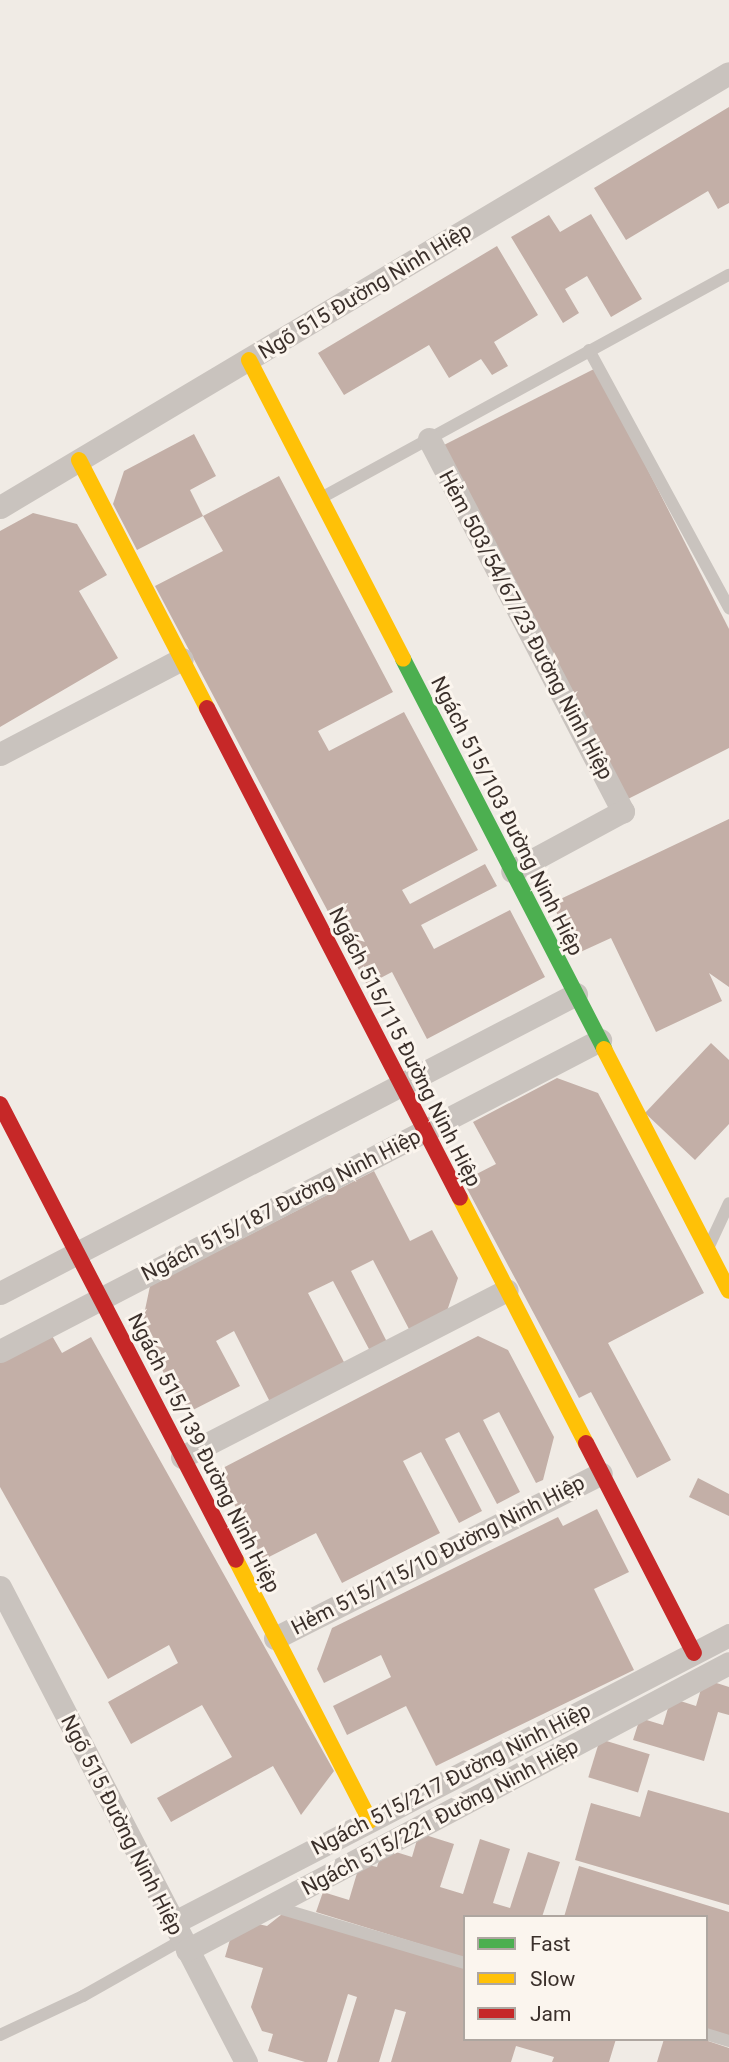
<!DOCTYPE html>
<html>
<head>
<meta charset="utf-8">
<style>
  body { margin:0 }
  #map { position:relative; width:729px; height:2062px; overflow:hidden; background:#f0ebe5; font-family:Roboto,sans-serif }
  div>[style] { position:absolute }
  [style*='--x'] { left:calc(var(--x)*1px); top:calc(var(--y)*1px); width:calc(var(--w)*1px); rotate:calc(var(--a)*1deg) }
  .building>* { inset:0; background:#c3afa7; transform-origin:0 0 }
  .lane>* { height:12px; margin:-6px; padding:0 6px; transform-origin:6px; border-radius:6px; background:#c9c3be }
  .street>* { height:23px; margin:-11.5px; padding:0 11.5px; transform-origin:11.5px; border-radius:11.5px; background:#c9c3be }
  .fast>* { height:16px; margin:-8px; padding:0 8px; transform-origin:8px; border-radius:8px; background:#4caf50 }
  .slow>* { height:16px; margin:-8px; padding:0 8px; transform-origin:8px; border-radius:8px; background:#ffc107 }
  .jam>* { height:16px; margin:-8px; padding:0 8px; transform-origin:8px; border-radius:8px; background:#c62828 }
  span { translate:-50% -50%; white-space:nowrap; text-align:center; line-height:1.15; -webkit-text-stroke:6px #fbf5ee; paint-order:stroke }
  .street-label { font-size:21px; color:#3b302b }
  .legend { position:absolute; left:463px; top:1915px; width:245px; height:126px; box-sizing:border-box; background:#fbf5ee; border:2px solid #aea6a0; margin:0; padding:9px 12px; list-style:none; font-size:21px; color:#3b302b }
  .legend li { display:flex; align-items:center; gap:14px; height:35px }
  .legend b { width:35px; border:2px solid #aea6a0 }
</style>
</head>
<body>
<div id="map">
  <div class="building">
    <i style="clip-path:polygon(729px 107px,729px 203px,718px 209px,708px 191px,626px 240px,594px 188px)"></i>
    <i style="clip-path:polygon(591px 214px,642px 299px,611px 317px,587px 276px,565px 289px,579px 313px,563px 323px,511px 237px,549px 215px,560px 232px)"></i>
    <i style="clip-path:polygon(497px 246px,538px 315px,494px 342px,508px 366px,492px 375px,481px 359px,449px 378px,429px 345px,344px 395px,318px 353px)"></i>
    <i style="clip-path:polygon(596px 368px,729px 629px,729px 748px,622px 802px,440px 447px)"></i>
    <i style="clip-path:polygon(194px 434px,216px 476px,190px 490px,203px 516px,279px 476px,393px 692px,318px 731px,329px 751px,404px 712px,478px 850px,402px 890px,410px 904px,485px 864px,497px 886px,421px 925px,434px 949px,510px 910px,545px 977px,427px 1039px,392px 972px,367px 985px,155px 586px,223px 551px,203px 516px,137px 550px,113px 504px,124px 471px)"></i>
    <i style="clip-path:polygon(33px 513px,77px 524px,107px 575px,79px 591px,118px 658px,0 727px,0 531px)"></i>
    <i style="clip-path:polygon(729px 819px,729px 987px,709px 973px,722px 1001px,656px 1032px,611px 938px,576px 954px,552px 903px)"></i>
    <i style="clip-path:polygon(711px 1043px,729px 1060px,729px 1124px,695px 1160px,645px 1113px)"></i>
    <i style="clip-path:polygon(557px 1078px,598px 1093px,704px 1293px,608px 1343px,671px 1460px,637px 1478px,591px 1392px,579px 1398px,463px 1181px,496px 1164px,473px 1122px)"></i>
    <i style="clip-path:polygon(374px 1171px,410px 1241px,432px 1230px,458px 1278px,447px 1311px,410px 1331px,373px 1260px,351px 1271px,387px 1342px,370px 1351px,333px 1281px,308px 1293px,345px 1364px,270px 1402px,234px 1331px,216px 1341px,240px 1386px,185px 1414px,141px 1329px,150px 1286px)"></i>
    <i style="clip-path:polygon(51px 1334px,62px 1353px,91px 1337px,334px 1771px,301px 1815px,273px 1766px,171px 1822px,157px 1798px,232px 1757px,202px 1705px,131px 1744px,108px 1702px,178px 1663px,169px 1645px,108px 1679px,0 1487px,0 1362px)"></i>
    <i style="clip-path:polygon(478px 1336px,508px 1350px,554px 1437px,543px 1480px,536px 1483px,499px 1412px,483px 1420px,520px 1492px,497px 1504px,459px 1432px,445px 1439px,482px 1511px,459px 1523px,421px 1452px,403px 1461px,440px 1533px,342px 1583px,316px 1533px,263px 1560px,217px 1471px)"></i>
    <i style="clip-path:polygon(698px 1478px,729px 1494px,729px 1516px,689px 1497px)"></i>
    <i style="clip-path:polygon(597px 1509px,629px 1572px,594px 1589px,634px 1670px,436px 1766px,406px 1706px,347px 1735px,333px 1706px,391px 1677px,381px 1655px,324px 1683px,317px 1669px,332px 1628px,558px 1517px,563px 1526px)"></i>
    <i style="clip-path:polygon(704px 1679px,729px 1687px,729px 1715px,718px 1712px,704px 1761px,633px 1740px,640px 1718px,663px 1725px,671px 1698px,696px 1706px)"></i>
    <i style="left:600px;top:1739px;width:52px;height:40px;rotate:17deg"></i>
    <i style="clip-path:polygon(648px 1790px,729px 1813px,729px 1905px,575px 1860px,591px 1803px,640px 1817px)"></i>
    <i style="clip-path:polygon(419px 1833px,454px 1844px,440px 1887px,463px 1894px,480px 1839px,510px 1849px,493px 1903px,510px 1908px,528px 1852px,560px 1862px,542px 1917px,465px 1917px,465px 1958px,316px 1912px,323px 1892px,349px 1900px,360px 1863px,377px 1867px,383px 1848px,412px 1857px)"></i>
    <i style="clip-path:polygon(579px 1866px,729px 1912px,729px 2039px,706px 2032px,706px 1917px,564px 1917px)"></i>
    <i style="clip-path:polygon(286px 1911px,465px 1965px,465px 2039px,616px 2039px,609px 2062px,552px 2062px,554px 2057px,516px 2046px,511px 2062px,391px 2062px,406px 2012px,395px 2009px,379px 2062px,337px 2062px,357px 1997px,348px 1994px,327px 2062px,305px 2062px,268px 2051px,273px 2034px,262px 2031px,251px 2007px,263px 1968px,225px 1957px,231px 1936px,258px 1924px,267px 1926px)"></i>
    <i style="clip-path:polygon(664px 2039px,702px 2039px,729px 2048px,729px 2062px,657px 2062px)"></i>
  </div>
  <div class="lane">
    <i style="--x:589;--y:350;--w:294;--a:61.5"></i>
    <i style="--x:321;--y:498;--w:465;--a:-28.7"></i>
    <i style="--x:710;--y:1244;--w:45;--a:-65.1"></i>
    <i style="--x:272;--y:1906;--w:201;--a:16.5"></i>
    <i style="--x:706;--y:2034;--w:24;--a:17"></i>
    <i style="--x:0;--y:2035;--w:92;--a:-25.2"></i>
    <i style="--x:83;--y:1996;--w:114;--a:-29.5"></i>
  </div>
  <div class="street">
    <i style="--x:429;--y:439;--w:420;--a:62.5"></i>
    <i style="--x:623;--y:811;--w:126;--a:151.6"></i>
    <i style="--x:0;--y:507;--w:848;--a:-30.77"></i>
    <i style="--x:0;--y:754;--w:205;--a:-27.6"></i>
    <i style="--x:0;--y:1293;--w:649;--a:-27.43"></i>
    <i style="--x:0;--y:1351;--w:676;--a:-27.4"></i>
    <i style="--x:182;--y:1457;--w:365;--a:-27.2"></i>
    <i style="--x:0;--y:1587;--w:535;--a:62.62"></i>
    <i style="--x:275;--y:1638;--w:365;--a:-26.8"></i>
    <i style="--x:173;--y:1923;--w:626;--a:-27.38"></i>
    <i style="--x:187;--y:1950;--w:613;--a:-27.9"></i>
  </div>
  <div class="fast">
    <i style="--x:403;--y:659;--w:439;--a:62.7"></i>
  </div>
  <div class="slow">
    <i style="--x:249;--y:360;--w:336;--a:62.7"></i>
    <i style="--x:79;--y:460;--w:279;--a:62.7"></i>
    <i style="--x:604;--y:1049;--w:272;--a:62.7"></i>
    <i style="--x:460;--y:1198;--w:276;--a:62.8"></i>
    <i style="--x:236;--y:1560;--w:293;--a:62.8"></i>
  </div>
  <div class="jam">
    <i style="--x:207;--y:708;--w:551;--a:62.69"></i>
    <i style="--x:0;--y:1104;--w:513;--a:62.64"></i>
    <i style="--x:586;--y:1443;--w:236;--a:62.8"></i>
  </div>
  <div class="street-label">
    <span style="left:365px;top:291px;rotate:-31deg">Ngõ 515 Đường Ninh Hiệp</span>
    <span style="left:526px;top:625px;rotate:62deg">Hẻm 503/54/67/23 Đường Ninh Hiệp</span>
    <span style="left:507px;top:816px;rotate:63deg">Ngách 515/103 Đường Ninh Hiệp</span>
    <span style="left:405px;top:1047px;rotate:63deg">Ngách 515/115 Đường Ninh Hiệp</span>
    <span style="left:281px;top:1205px;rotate:-27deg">Ngách 515/187 Đường Ninh Hiệp</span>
    <span style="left:204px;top:1453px;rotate:63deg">Ngách 515/139 Đường Ninh Hiệp</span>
    <span style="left:438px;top:1555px;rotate:-27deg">Hẻm 515/115/10 Đường Ninh Hiệp</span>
    <span style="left:451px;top:1779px;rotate:-27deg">Ngách 515/217 Đường Ninh Hiệp</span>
    <span style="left:440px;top:1817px;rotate:-28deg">Ngách 515/221 Đường Ninh Hiệp</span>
    <span style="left:122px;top:1825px;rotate:63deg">Ngõ 515 Đường Ninh Hiệp</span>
  </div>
  <ul class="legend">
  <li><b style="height:9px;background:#4caf50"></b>Fast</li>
  <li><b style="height:9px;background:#ffc107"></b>Slow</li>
  <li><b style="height:9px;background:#c62828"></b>Jam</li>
  </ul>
</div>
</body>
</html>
